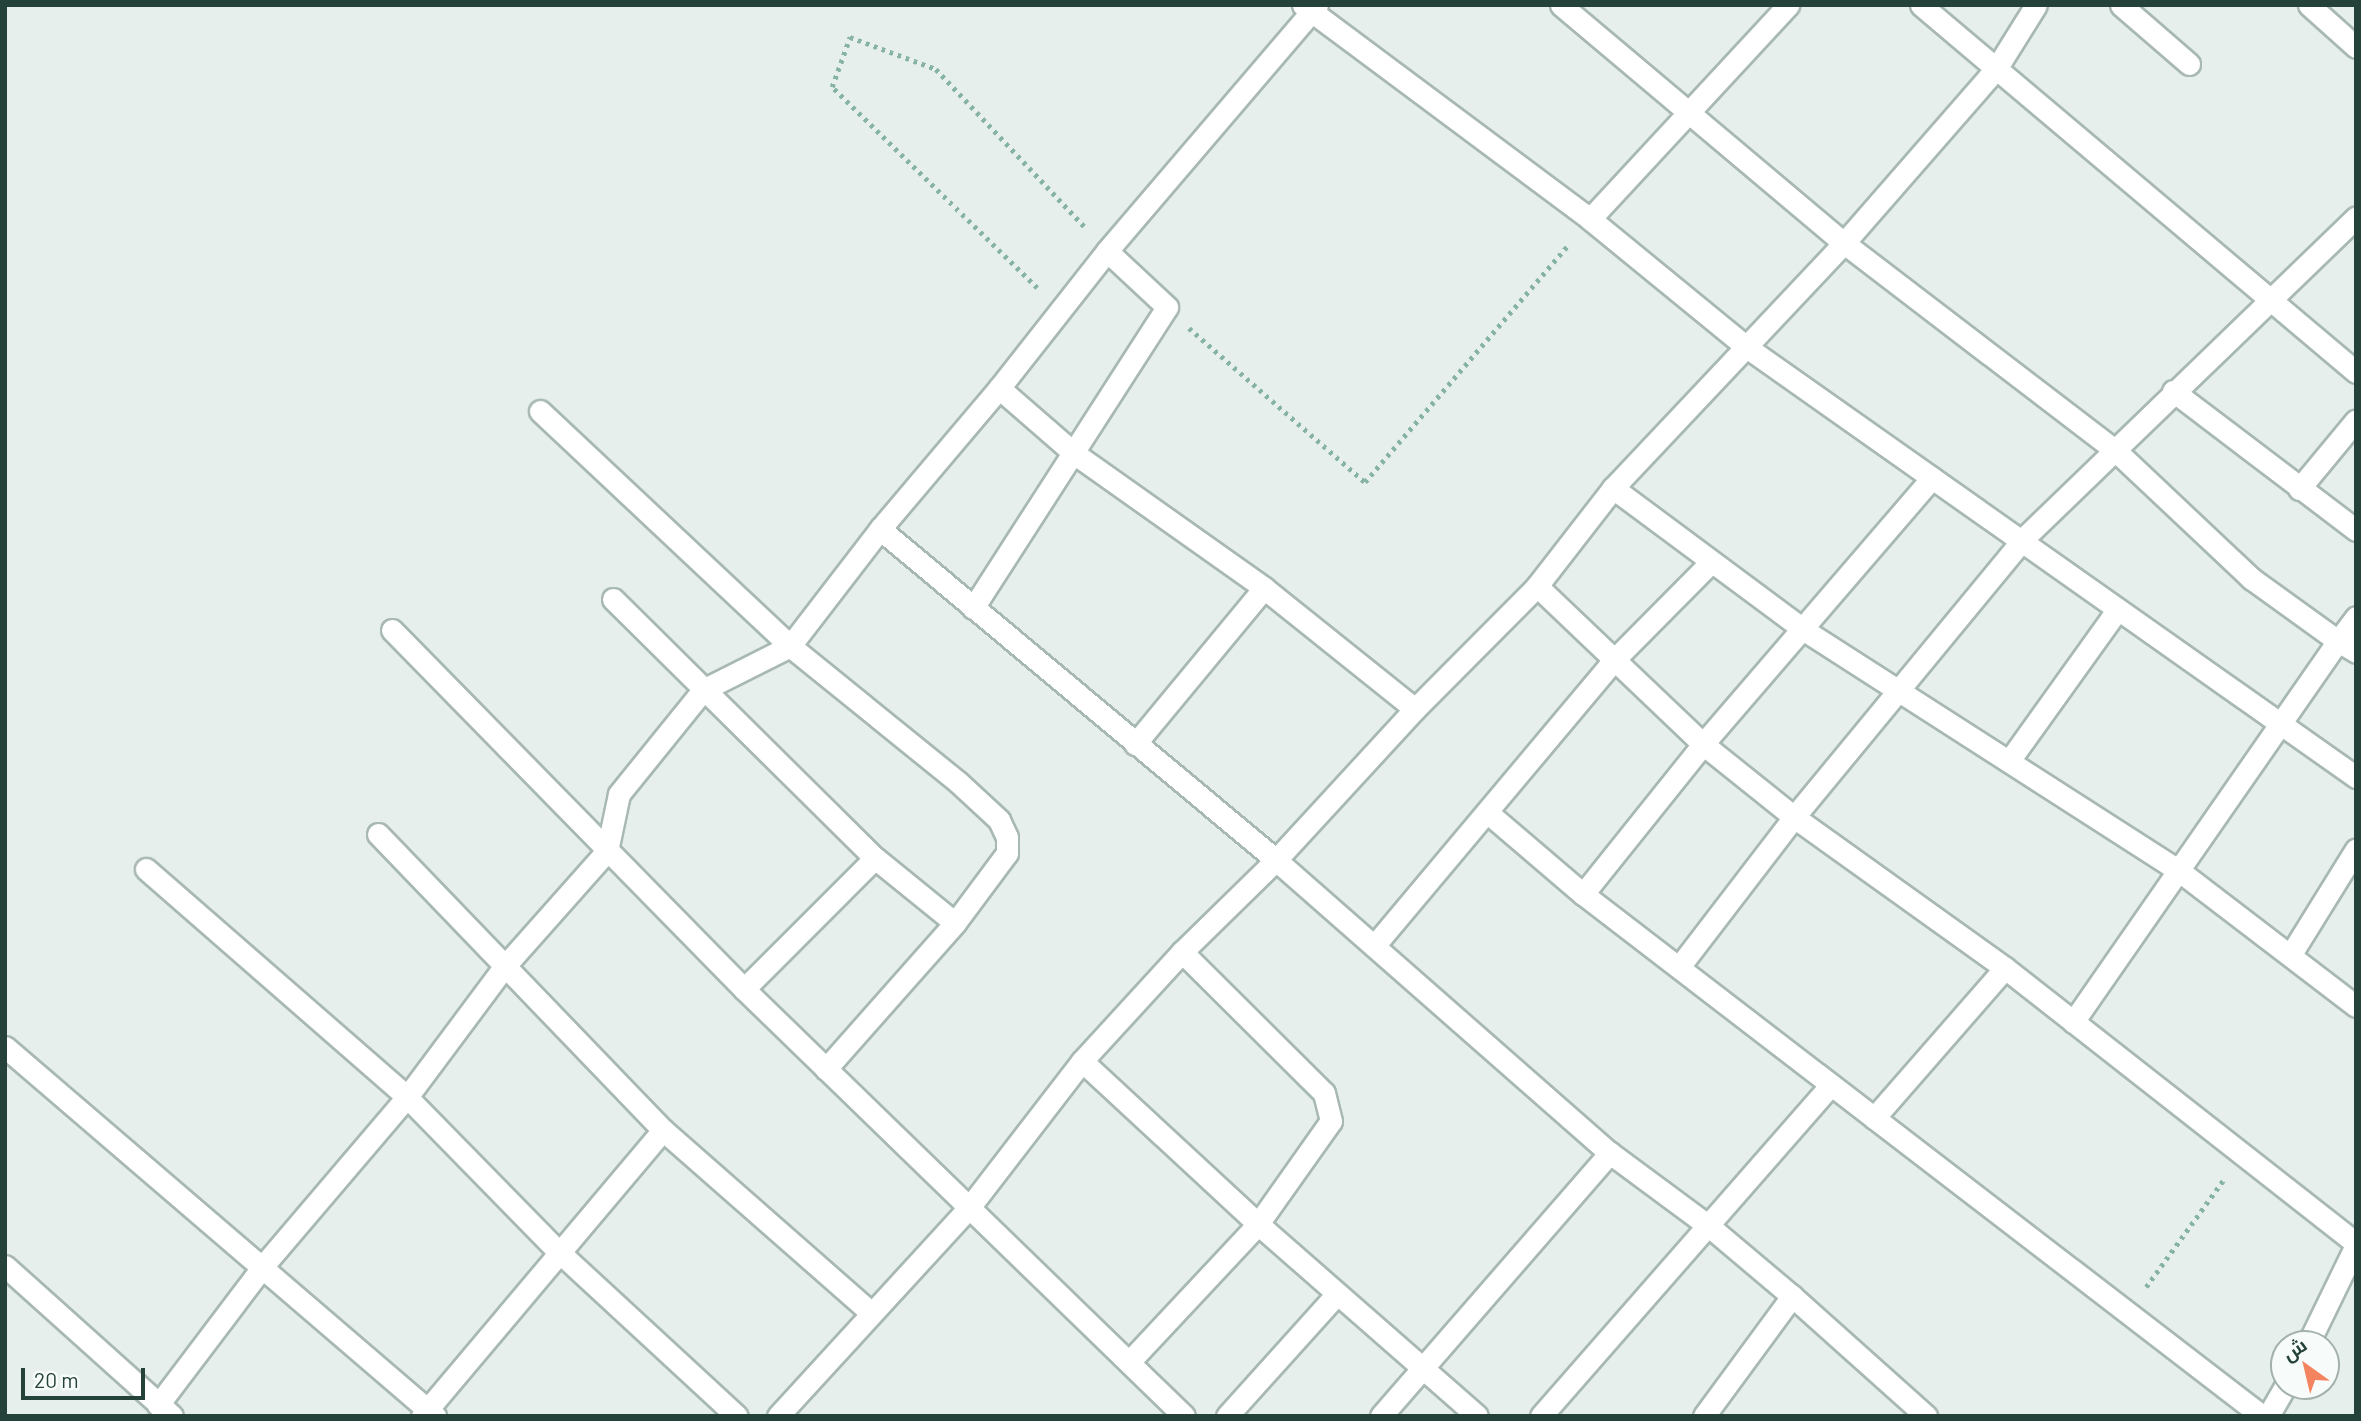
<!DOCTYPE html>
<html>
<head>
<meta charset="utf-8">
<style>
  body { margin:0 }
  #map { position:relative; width:2361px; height:1421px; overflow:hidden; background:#e6efeb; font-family:Barlow,Cairo,sans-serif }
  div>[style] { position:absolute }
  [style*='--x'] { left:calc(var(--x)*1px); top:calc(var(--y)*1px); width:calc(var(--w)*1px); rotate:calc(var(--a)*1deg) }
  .path>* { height:4.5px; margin-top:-2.25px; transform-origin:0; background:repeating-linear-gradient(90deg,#86b3a5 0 3.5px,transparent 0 8.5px) }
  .roads { filter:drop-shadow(2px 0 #a8b8b2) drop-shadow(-2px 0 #a8b8b2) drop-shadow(0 2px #a8b8b2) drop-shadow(0 -2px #a8b8b2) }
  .street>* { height:21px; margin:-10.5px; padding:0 10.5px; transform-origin:10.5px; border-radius:10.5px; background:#fff }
  .secondary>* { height:21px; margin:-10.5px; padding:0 10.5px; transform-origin:10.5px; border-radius:10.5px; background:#fff }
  span { translate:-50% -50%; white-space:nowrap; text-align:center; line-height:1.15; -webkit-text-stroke:5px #f7fbf9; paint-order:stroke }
  .frame { position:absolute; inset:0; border:7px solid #24423a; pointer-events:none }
  .north { position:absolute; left:2270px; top:1330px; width:70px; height:70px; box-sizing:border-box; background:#f7fbf9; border:2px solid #a3b1ad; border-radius:50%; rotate:326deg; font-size:19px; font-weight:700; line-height:28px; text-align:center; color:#24423a }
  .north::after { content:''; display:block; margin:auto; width:24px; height:32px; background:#f4845f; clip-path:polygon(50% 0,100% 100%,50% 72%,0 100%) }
  .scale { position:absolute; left:21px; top:1368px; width:124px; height:32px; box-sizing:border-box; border:4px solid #24423a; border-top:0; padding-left:9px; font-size:21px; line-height:24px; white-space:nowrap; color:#24423a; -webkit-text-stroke:5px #f7fbf9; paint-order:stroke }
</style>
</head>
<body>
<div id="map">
  <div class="path">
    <i style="--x:1037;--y:288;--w:287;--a:-135.6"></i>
    <i style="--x:832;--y:87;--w:53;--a:-70.2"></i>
    <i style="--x:850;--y:37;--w:92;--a:20.4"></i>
    <i style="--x:936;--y:69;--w:220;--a:46.7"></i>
    <i style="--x:1189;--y:328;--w:234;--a:41.2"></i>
    <i style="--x:1365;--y:482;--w:313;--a:-49.4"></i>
    <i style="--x:2146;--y:1287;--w:135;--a:-54.1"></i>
  </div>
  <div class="roads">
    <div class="street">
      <i style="--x:1303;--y:5;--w:358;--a:36.7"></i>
      <i style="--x:1590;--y:219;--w:200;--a:39.3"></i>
      <i style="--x:1745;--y:346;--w:748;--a:35.2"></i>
      <i style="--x:1317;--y:5;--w:323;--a:130.5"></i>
      <i style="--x:1107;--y:251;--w:174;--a:128.2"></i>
      <i style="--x:999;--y:388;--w:101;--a:41"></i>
      <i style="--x:1075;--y:454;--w:232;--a:35.3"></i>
      <i style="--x:1264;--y:588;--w:193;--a:38.7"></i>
      <i style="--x:1561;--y:5;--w:370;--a:40.1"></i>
      <i style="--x:1844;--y:243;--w:342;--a:37.4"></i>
      <i style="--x:2116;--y:451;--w:187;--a:43.3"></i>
      <i style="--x:2252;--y:579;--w:106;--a:35.8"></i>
      <i style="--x:2338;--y:641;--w:30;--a:-53"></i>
      <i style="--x:1921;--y:5;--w:569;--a:40.15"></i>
      <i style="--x:2121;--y:5;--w:90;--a:40.9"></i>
      <i style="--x:2309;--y:5;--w:63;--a:41.8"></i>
      <i style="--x:1590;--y:219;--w:292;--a:-47.2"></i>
      <i style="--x:2173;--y:391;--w:230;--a:37.2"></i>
      <i style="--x:540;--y:411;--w:343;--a:43.2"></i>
      <i style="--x:790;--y:646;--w:216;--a:39"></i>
      <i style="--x:958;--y:782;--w:56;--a:42.8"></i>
      <i style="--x:999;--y:820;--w:19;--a:65"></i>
      <i style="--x:1007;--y:837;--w:16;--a:90"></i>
      <i style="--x:1007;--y:853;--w:87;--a:126.6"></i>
      <i style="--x:1613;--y:488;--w:238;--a:36.6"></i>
      <i style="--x:1804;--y:630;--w:444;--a:32.7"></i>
      <i style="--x:2178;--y:870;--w:224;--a:37.4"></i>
      <i style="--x:2299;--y:489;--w:89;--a:-50.4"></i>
      <i style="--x:880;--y:529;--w:185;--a:-49.8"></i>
      <i style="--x:1537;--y:586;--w:229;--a:43.6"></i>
      <i style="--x:1703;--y:744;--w:117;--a:38.7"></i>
      <i style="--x:1794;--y:817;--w:259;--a:35.6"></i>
      <i style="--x:2005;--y:968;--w:446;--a:38.1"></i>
      <i style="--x:613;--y:599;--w:368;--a:44.7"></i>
      <i style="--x:875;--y:858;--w:103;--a:39.1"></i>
      <i style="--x:955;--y:923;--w:195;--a:131.5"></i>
      <i style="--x:973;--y:608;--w:358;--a:-57.2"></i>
      <i style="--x:1167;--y:307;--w:82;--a:-137"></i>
      <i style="--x:392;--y:630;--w:503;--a:45.56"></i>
      <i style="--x:744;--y:989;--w:613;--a:44.14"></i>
      <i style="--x:1135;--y:744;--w:202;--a:-50.4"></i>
      <i style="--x:2009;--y:761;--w:186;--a:-54.4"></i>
      <i style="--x:1487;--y:812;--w:126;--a:40.5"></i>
      <i style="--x:1583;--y:894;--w:856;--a:37.55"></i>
      <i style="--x:378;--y:834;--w:411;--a:46.1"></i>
      <i style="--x:663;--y:1130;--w:276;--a:41.3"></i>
      <i style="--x:146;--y:869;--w:347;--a:41.1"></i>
      <i style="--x:407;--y:1097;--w:216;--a:45.6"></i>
      <i style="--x:558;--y:1251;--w:243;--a:42.7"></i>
      <i style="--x:1583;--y:894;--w:192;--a:-51.3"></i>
      <i style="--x:1703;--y:744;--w:351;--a:-49.3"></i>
      <i style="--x:1374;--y:946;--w:371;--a:-50"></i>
      <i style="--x:1612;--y:662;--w:141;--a:-45.3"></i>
      <i style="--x:2291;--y:954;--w:123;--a:-58.2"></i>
      <i style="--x:1679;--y:967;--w:189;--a:-52.5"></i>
      <i style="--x:1794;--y:817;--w:360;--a:-50.5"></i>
      <i style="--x:2023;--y:539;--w:463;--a:-44"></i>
      <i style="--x:744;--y:989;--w:185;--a:-45"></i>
      <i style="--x:2073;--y:1022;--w:464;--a:-55.2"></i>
      <i style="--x:2338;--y:641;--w:21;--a:31"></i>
      <i style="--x:5;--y:1047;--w:567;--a:40.63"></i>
      <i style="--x:1082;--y:1061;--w:240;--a:42.8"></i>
      <i style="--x:1258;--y:1224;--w:291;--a:41.2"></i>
      <i style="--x:1874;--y:1118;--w:199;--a:-48.9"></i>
      <i style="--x:5;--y:1266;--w:224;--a:41.9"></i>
      <i style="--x:2308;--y:1344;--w:110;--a:-64.1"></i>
      <i style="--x:1129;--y:1362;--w:189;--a:-46.9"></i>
      <i style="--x:1258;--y:1224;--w:126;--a:-54.7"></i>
      <i style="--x:1331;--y:1121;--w:29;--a:-104"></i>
      <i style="--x:1324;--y:1093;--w:200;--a:-135.2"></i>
      <i style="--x:158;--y:1405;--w:174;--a:-52.9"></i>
      <i style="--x:263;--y:1266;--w:222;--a:-49.6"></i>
      <i style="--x:407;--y:1097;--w:162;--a:-53.3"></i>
      <i style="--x:504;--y:967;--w:155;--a:-48.4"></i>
      <i style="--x:607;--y:851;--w:58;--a:-78.1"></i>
      <i style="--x:619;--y:794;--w:134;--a:-51.1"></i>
      <i style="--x:703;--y:690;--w:97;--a:-26.8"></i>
      <i style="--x:790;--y:646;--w:148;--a:-52.4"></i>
      <i style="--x:880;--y:529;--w:516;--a:39.89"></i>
      <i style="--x:1276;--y:860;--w:444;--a:41.3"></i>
      <i style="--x:1610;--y:1153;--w:124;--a:36.5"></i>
      <i style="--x:1710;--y:1227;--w:107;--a:40.1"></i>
      <i style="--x:1792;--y:1296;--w:180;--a:41.8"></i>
      <i style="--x:422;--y:1416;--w:374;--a:-49.9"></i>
      <i style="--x:1227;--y:1416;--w:164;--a:-48"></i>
      <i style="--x:1381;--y:1416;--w:349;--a:-49"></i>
      <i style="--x:1541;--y:1416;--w:440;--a:-48.8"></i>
      <i style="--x:1704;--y:1416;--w:149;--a:-53.7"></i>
      <i style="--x:2268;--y:1416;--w:34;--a:-60"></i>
    </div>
    <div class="secondary">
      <i style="--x:778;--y:1416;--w:281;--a:-47.5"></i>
      <i style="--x:968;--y:1209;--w:187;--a:-52.4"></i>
      <i style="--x:1082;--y:1061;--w:148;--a:-47.5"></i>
      <i style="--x:1182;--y:952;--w:132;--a:-44.4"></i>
      <i style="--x:1276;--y:860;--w:205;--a:-47.4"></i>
      <i style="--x:1415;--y:709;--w:173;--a:-45.2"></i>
      <i style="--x:1537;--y:586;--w:124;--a:-52.2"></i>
      <i style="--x:1613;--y:488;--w:337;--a:-46.7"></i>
      <i style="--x:1844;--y:243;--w:231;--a:-48.9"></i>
      <i style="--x:1996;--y:69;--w:75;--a:-58"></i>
    </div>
  </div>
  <div class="frame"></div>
  <div class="north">ش</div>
  <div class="scale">20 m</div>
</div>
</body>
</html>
